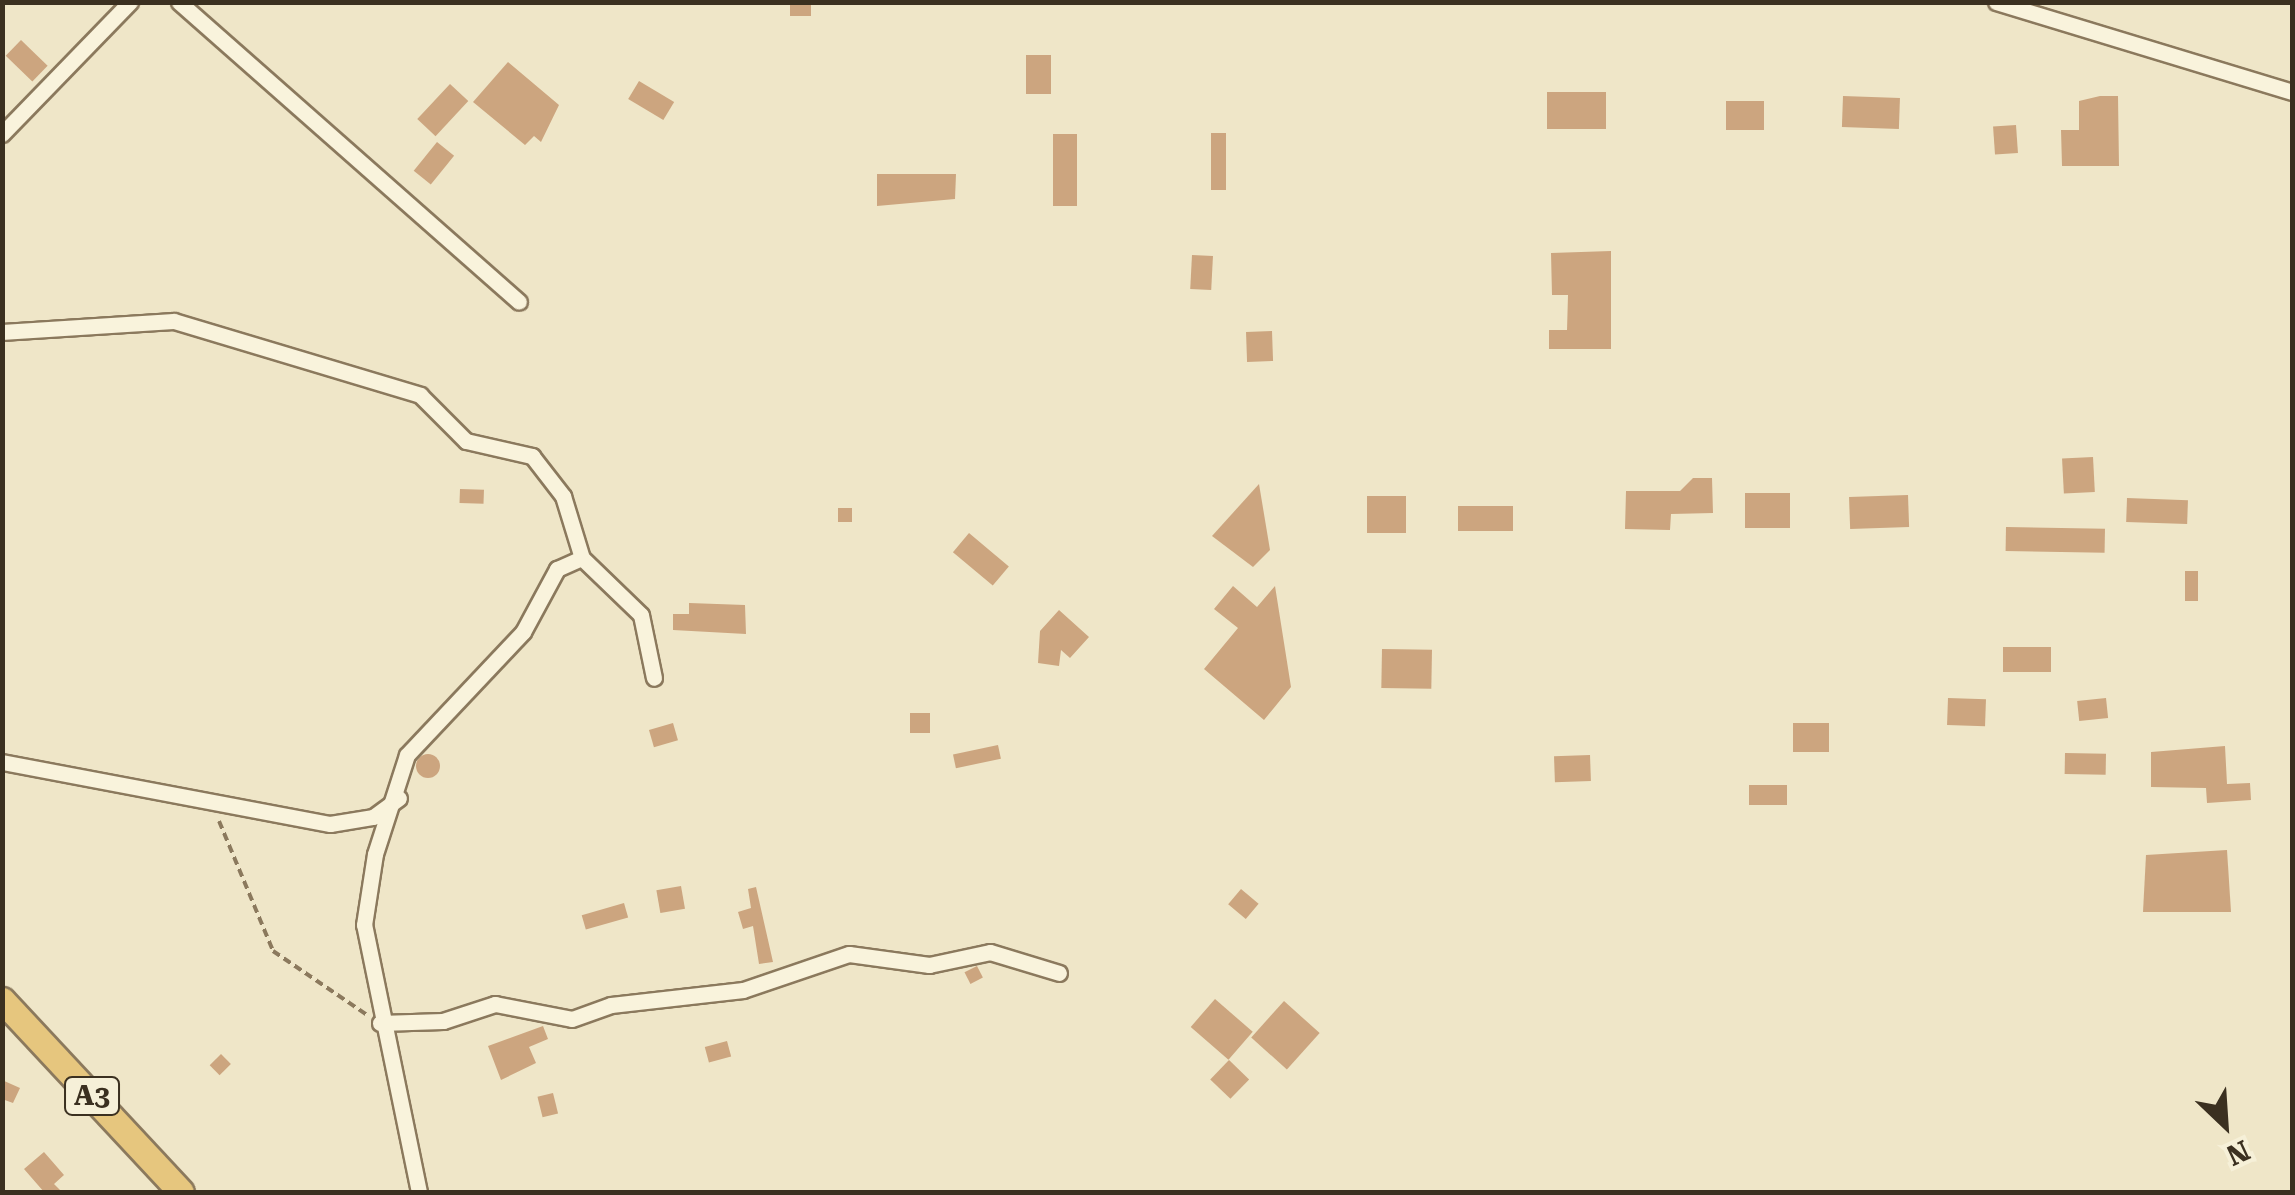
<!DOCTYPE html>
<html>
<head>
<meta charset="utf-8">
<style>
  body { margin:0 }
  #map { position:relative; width:2295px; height:1195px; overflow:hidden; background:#efe6c8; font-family:"Roboto Serif",serif }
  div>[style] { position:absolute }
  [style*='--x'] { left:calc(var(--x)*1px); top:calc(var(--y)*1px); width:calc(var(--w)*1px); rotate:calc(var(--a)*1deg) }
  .building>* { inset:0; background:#cca57f; transform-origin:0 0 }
  .round { border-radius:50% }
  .path>* { height:4px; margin-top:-2px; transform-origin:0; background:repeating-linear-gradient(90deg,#8b795d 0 8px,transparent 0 13px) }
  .roads { filter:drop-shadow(2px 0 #8b795d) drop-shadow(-2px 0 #8b795d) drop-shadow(0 2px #8b795d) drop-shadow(0 -2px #8b795d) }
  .minor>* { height:15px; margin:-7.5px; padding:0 7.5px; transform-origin:7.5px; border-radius:7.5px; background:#f9f3dc }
  .trunk>* { height:25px; margin:-12.5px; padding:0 12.5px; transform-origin:12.5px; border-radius:12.5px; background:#e6c67e }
  span { translate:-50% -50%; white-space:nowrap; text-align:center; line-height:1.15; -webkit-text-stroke:8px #f6f0d8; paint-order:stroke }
  .shield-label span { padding:2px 8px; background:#f6f0d8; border:2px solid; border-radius:8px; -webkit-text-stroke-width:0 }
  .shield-label { font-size:28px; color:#3b3020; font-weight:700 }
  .frame { position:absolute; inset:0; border:5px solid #3b3020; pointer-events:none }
  .north { position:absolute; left:2175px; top:1075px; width:100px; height:100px; -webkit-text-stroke:8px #f6f0d8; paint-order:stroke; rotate:155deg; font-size:28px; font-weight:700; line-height:40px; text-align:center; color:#3b3020 }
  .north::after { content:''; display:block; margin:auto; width:35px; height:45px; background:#3b3020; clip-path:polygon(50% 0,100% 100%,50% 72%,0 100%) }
</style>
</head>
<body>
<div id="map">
  <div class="building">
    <i style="left:790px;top:2px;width:21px;height:14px"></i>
    <i style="left:21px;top:40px;width:37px;height:22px;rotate:44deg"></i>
    <i style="left:1026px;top:55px;width:25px;height:39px"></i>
    <i style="clip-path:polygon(508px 62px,559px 105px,541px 142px,534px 136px,525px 145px,473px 102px)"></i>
    <i style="left:639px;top:81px;width:41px;height:21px;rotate:31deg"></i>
    <i style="left:450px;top:84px;width:25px;height:48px;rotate:43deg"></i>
    <i style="left:1547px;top:92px;width:59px;height:37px"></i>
    <i style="left:1843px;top:96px;width:57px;height:31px;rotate:2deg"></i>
    <i style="clip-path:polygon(2100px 96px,2118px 96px,2119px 166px,2062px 166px,2061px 130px,2079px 130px,2079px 101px)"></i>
    <i style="left:1726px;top:101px;width:38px;height:29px"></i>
    <i style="left:2016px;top:125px;width:28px;height:23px;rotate:86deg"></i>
    <i style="left:1211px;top:133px;width:15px;height:57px"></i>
    <i style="left:1053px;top:134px;width:24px;height:72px"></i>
    <i style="left:437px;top:142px;width:22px;height:37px;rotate:39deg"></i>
    <i style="clip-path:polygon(877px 174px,956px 174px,955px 199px,877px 206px)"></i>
    <i style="clip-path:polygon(1611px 251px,1611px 349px,1549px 349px,1549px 330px,1567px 330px,1568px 295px,1552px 295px,1551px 253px)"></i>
    <i style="left:1192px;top:255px;width:21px;height:34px;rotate:3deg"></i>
    <i style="left:1272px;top:331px;width:30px;height:26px;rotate:88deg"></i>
    <i style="left:2093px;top:457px;width:35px;height:31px;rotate:87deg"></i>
    <i style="clip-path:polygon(1693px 478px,1712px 478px,1713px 513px,1671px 514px,1670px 530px,1625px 529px,1626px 491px,1680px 491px)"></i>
    <i style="clip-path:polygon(1259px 484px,1270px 550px,1253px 567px,1212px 536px)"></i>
    <i style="left:460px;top:489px;width:24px;height:14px;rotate:2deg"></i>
    <i style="left:1745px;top:493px;width:45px;height:35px"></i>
    <i style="left:1908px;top:495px;width:32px;height:59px;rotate:88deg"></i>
    <i style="left:1367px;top:496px;width:39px;height:37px"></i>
    <i style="left:2127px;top:498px;width:61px;height:24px;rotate:2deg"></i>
    <i style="left:1513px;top:506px;width:25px;height:55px;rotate:90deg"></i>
    <i style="left:838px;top:508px;width:14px;height:14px"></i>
    <i style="left:2006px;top:527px;width:99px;height:24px;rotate:1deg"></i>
    <i style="left:969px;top:533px;width:52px;height:25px;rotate:40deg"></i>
    <i style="left:2185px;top:571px;width:13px;height:30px"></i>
    <i style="clip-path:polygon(1233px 586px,1257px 607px,1275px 586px,1291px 687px,1264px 720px,1204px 669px,1238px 628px,1214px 609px)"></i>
    <i style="clip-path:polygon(689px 603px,745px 605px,746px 634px,673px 630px,673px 614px,689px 614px)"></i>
    <i style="clip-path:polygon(1059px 610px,1089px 637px,1070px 658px,1061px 650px,1059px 666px,1038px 663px,1040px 631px)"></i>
    <i style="left:2051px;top:647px;width:25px;height:48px;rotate:90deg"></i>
    <i style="left:1382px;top:649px;width:50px;height:39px;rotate:1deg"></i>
    <i style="left:1948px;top:698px;width:38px;height:27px;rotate:2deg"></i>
    <i style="left:2106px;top:698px;width:20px;height:29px;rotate:84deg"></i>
    <i style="left:930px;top:713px;width:20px;height:20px;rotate:90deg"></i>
    <i style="left:673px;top:723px;width:18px;height:25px;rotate:74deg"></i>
    <i style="left:1793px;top:723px;width:36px;height:29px"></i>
    <i style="left:998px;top:745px;width:14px;height:46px;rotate:78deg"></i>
    <i style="clip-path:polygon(2225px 746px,2227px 784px,2250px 783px,2251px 800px,2207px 803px,2206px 788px,2151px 787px,2151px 752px)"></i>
    <i style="left:2065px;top:753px;width:41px;height:21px;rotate:1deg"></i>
    <i class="round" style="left:416px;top:754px;width:24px;height:24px"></i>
    <i style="left:1590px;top:755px;width:26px;height:36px;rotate:88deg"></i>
    <i style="left:1787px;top:785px;width:20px;height:38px;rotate:90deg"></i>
    <i style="clip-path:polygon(2227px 850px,2231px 912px,2143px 912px,2146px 855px)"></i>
    <i style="left:681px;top:886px;width:23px;height:25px;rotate:80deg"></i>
    <i style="clip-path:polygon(756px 887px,773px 962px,759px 964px,753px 926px,743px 929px,738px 912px,751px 908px,748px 889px)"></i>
    <i style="left:1241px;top:889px;width:23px;height:20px;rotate:40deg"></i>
    <i style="left:624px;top:903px;width:15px;height:44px;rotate:74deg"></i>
    <i style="left:977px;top:966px;width:13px;height:14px;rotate:63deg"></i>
    <i style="left:1215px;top:999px;width:50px;height:37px;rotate:41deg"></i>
    <i style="left:1284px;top:1001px;width:48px;height:49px;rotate:42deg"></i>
    <i style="clip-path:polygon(543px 1026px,548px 1039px,529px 1047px,536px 1063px,501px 1080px,488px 1046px)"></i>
    <i style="left:727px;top:1041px;width:16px;height:23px;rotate:75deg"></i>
    <i style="left:221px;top:1054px;width:14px;height:16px;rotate:45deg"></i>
    <i style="left:1229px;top:1060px;width:28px;height:27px;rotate:44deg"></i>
    <i style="clip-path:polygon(2px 1080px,20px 1088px,13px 1103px,2px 1099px)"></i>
    <i style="left:553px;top:1093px;width:21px;height:16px;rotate:76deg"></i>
    <i style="clip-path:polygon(44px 1152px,64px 1175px,54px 1184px,62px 1192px,44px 1192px,24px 1169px)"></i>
  </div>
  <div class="path">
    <i style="--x:219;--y:821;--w:141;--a:67.4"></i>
    <i style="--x:273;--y:951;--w:114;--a:34.2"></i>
  </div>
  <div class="roads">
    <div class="minor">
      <i style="--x:179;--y:2;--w:453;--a:41.4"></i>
      <i style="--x:1996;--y:2;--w:309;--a:16.9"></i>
      <i style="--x:2;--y:134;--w:184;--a:-45.9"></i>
      <i style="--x:2;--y:332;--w:172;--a:-3.7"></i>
      <i style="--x:174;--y:321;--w:257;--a:16.7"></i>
      <i style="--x:420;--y:395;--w:65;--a:45"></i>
      <i style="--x:466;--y:441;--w:68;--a:12.8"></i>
      <i style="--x:532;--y:456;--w:51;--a:52.2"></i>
      <i style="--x:563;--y:496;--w:65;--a:73"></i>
      <i style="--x:582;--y:558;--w:82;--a:44"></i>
      <i style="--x:641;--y:615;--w:64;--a:78.3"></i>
      <i style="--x:2;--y:762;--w:334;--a:10.7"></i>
      <i style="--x:330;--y:824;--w:44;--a:-9.2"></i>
      <i style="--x:373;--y:817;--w:32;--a:-36"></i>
      <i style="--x:380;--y:1023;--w:63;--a:-1.8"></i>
      <i style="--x:443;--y:1021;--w:55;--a:-18.1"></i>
      <i style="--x:495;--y:1004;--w:78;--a:11"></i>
      <i style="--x:572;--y:1019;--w:41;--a:-19.7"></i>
      <i style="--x:611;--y:1005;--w:133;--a:-6.5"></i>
      <i style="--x:743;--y:990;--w:112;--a:-18.8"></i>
      <i style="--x:849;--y:954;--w:81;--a:7.8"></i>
      <i style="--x:929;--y:965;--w:62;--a:-12"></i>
      <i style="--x:990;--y:952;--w:72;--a:16.9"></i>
      <i style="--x:419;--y:1192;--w:273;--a:-101.6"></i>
      <i style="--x:364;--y:925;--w:72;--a:-81.2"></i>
      <i style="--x:375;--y:854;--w:104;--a:-72.1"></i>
      <i style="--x:407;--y:755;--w:169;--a:-46.7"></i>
      <i style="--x:523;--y:632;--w:72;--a:-61.6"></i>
      <i style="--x:557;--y:569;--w:27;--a:-24"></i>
    </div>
    <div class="trunk">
      <i style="--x:2;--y:1000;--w:262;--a:47"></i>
    </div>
  </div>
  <div class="shield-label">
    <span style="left:92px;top:1096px">A3</span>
  </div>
  <div class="frame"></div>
  <div class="north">N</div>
</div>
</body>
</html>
